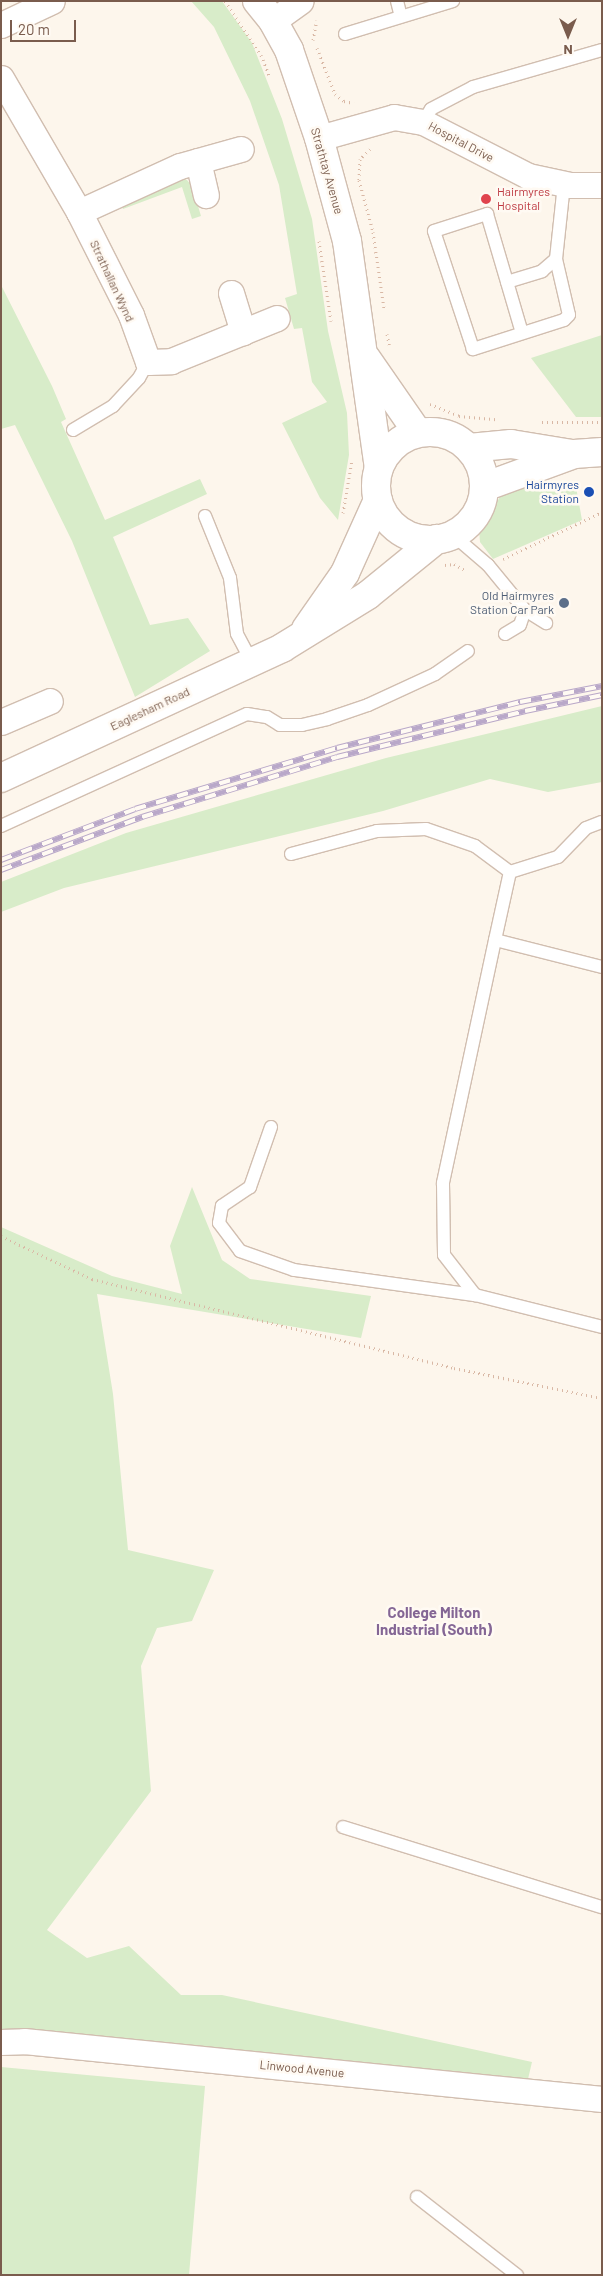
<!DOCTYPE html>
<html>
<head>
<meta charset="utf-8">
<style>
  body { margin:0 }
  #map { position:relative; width:603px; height:2276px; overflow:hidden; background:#fdf6ec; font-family:Barlow,sans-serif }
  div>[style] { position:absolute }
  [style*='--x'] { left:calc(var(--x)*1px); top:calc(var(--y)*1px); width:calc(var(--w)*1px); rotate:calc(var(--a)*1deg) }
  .green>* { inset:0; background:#d8ecc9 }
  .path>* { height:3px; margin-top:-1.5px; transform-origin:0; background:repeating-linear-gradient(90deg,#d9b8a5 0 1px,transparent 0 5px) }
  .roads { filter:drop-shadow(1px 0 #d1beb0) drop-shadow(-1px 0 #d1beb0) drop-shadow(0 1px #d1beb0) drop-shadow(0 -1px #d1beb0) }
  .service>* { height:12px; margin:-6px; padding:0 6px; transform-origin:6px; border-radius:6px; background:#fff }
  .minor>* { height:25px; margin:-12.5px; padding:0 12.5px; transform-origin:12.5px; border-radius:12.5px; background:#fff }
  .tertiary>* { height:28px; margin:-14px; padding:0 14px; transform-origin:14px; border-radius:14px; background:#fff }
  .secondary>* { height:28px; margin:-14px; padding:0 14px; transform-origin:14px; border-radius:14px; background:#fff }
  .secondary>.ring { margin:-14px; padding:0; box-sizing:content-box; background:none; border:28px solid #fff; border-radius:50% }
  .rail>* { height:5.5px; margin-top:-2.75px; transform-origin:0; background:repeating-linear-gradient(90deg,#fffaf3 0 11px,#b9a8c9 0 22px); box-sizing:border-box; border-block:1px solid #b9a8c9 }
  .dots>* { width:14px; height:14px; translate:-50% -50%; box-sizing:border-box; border:2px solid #fffaf3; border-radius:50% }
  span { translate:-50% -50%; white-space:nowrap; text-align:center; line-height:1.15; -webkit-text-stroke:5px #fffaf3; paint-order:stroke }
  .street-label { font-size:12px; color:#7a5c4d }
  .health-label { font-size:12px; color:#be3a42 }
  .left { translate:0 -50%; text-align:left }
  .transit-label { font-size:12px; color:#164399 }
  .right { translate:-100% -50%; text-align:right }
  .service-label { font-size:12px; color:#4e5e75 }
  .quarter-label { font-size:15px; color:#846695; font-weight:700 }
  .frame { position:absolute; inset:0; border:2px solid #7a5c4d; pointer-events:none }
  .north { position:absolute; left:543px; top:10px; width:50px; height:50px; -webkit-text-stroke:4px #fffaf3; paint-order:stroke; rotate:180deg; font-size:14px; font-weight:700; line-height:20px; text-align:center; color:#7a5c4d }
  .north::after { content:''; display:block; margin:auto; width:18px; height:22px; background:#7a5c4d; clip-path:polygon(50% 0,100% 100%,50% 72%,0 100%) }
  .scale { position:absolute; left:10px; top:20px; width:66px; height:22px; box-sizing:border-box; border:2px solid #7a5c4d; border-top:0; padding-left:6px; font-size:15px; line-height:18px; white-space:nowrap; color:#7a5c4d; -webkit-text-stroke:4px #fffaf3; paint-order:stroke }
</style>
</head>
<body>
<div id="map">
  <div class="green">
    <i style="clip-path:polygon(191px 1px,222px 1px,252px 43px,282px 119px,312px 219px,328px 331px,347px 413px,349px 455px,338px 520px,320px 498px,282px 423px,327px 402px,312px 382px,302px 328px,294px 329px,285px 298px,297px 294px,279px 185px,250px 101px,214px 27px)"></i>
    <i style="clip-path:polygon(178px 177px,187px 180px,192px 186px,201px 216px,192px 219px,182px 187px,123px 209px,120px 203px)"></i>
    <i style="clip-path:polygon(1px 285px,52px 386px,66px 419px,61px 422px,105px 520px,200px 479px,207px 494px,113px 537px,150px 625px,188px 618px,210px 651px,135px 697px,72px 541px,15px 425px,1px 429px)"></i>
    <i style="clip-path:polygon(602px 335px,602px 417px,576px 417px,531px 358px)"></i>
    <i style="clip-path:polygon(526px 481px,576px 487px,582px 520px,493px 559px,480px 542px,479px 529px,500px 497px,511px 486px)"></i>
    <i style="clip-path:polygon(602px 706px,602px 782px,548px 792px,490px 779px,383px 811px,64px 888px,1px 912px,1px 882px,126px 833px,386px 758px)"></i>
    <i style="clip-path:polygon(192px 1187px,222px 1260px,250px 1279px,371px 1296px,361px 1338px,97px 1294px,113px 1394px,128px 1550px,214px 1570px,192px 1621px,157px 1628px,141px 1666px,151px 1791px,47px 1930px,87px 1958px,129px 1946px,181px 1995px,222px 1995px,532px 2062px,525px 2092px,1px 2042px,1px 1227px,112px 1276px,182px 1294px,170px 1246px)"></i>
    <i style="clip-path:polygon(1px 2067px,205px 2086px,189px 2275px,1px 2275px)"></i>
  </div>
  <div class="path">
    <i style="--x:225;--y:1;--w:65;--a:56.3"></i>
    <i style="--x:261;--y:55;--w:22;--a:68"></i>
    <i style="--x:313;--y:40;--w:20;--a:-79"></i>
    <i style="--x:317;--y:48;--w:49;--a:68.6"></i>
    <i style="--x:335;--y:94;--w:11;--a:38"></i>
    <i style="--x:344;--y:101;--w:10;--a:11"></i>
    <i style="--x:370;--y:149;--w:14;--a:135"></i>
    <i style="--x:360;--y:159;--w:21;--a:93"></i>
    <i style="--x:359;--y:180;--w:54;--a:74.9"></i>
    <i style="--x:373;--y:232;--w:77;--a:81.8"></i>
    <i style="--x:319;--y:241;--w:81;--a:81.5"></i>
    <i style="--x:387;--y:334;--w:14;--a:78"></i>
    <i style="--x:430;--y:404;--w:31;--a:22"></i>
    <i style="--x:459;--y:416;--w:37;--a:5"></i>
    <i style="--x:542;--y:422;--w:60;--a:0"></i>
    <i style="--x:343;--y:513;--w:54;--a:-80.4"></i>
    <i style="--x:503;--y:559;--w:110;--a:-25.4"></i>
    <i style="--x:445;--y:565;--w:9;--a:-6"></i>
    <i style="--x:454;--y:564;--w:13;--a:29"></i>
    <i style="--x:1;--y:1236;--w:101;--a:25.3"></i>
    <i style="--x:92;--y:1279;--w:373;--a:13.8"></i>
    <i style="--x:454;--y:1368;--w:151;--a:11.5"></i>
  </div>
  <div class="roads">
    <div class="service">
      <i style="--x:397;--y:1;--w:16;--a:76"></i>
      <i style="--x:345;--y:34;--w:113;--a:-17"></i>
      <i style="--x:423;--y:122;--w:15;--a:-58"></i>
      <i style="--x:431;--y:109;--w:47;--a:-27.6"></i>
      <i style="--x:473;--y:87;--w:134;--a:-16"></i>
      <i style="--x:556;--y:259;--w:75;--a:-83.9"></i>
      <i style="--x:507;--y:282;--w:37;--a:-17"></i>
      <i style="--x:542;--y:271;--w:18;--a:-41"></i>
      <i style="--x:556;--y:259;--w:57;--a:76.9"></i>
      <i style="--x:569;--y:315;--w:7;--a:135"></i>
      <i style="--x:564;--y:320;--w:96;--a:162.3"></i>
      <i style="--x:473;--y:349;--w:124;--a:-108.3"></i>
      <i style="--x:434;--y:231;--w:56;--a:-17.8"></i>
      <i style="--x:487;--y:214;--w:124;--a:73.6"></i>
      <i style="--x:73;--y:430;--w:47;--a:-31"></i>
      <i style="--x:113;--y:406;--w:38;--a:-47"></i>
      <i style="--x:139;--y:378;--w:18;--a:-61"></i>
      <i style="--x:205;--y:516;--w:67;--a:68"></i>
      <i style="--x:230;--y:578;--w:56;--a:82.9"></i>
      <i style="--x:237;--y:634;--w:32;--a:62"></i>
      <i style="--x:453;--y:535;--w:46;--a:40.6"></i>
      <i style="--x:488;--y:565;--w:58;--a:50.6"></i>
      <i style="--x:525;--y:610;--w:25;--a:32"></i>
      <i style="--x:505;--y:634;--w:17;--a:-31"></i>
      <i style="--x:520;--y:625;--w:16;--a:-72"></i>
      <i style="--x:1;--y:826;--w:270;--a:-24.5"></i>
      <i style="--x:247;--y:714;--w:20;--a:9"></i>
      <i style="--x:267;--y:717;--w:15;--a:32"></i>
      <i style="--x:280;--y:725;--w:22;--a:0"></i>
      <i style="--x:302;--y:725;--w:26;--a:-13"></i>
      <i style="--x:327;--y:719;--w:43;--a:-18.9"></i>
      <i style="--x:368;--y:705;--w:74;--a:-24.8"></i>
      <i style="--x:435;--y:674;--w:40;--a:-34.9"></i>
      <i style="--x:291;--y:854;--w:89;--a:-15"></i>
      <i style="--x:377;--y:831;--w:49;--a:-2.3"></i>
      <i style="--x:426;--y:829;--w:52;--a:19.1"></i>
      <i style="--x:475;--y:846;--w:44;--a:36.6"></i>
      <i style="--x:510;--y:872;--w:50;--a:-17.4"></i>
      <i style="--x:558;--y:857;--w:40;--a:-46"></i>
      <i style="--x:586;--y:828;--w:17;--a:-21"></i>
      <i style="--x:495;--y:940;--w:70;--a:-77.6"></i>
      <i style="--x:602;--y:967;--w:110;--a:-165.8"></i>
      <i style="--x:495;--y:940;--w:249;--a:102.1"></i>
      <i style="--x:443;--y:1183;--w:72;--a:89.2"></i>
      <i style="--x:444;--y:1255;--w:51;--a:52.2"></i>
      <i style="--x:475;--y:1295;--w:131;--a:14.1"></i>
      <i style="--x:271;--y:1127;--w:64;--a:109.3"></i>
      <i style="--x:250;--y:1187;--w:34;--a:146"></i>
      <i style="--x:222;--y:1206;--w:17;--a:100"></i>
      <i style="--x:219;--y:1223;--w:35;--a:53"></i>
      <i style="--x:240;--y:1251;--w:57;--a:19.4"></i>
      <i style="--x:294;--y:1270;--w:183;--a:7.9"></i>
      <i style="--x:343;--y:1827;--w:271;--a:17.2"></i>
      <i style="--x:417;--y:2197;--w:127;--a:38"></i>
    </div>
    <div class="minor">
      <i style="--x:273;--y:21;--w:34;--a:-36"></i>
      <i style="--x:1;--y:25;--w:56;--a:-25.2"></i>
      <i style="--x:1;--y:78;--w:155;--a:59.8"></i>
      <i style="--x:79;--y:212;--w:115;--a:63.2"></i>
      <i style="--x:131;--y:315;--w:50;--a:70.1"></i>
      <i style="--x:148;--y:362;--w:23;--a:-2"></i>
      <i style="--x:171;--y:361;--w:114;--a:-22.1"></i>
      <i style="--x:319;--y:138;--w:78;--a:-15.6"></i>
      <i style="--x:394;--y:117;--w:29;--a:10"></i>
      <i style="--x:423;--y:122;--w:118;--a:27.2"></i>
      <i style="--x:528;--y:176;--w:43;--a:12.1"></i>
      <i style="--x:570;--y:185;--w:32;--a:0"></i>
      <i style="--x:198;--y:161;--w:35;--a:77"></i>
      <i style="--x:79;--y:212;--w:111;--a:-24.5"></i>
      <i style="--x:180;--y:166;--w:63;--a:-15.6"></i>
      <i style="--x:231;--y:293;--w:41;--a:72.9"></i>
      <i style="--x:1;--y:722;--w:53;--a:-23.2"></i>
      <i style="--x:1;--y:2042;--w:23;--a:-2"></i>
      <i style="--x:24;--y:2041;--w:581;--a:5.73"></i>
    </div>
    <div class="tertiary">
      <i style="--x:257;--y:1;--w:26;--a:51"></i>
      <i style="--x:273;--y:21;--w:33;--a:61"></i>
      <i style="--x:289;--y:50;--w:93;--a:71.2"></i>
      <i style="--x:319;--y:138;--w:107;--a:74.8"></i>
      <i style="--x:347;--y:241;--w:229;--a:82"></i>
      <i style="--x:366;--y:358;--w:91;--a:55.3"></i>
    </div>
    <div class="secondary">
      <i class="ring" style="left:376px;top:432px;width:80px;height:80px"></i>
      <i style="--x:469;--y:448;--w:42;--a:-5.4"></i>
      <i style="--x:511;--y:444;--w:62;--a:9.3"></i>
      <i style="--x:484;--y:487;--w:96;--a:-20.1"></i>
      <i style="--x:574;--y:454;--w:28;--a:-4"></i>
      <i style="--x:306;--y:629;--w:68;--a:-55.1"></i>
      <i style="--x:345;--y:573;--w:80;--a:-65.7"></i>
      <i style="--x:1;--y:778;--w:310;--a:-24.8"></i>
      <i style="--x:282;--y:648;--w:101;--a:-31.6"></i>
      <i style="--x:368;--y:595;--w:89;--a:-39.1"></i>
    </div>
  </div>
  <div class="rail">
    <i style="--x:1;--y:860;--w:143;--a:-20.8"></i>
    <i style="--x:135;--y:809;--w:211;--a:-16.8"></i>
    <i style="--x:337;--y:748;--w:189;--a:-14.1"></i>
    <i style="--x:520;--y:702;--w:84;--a:-11"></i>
    <i style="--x:1;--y:870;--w:151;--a:-20.6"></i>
    <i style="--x:142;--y:817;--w:204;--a:-17.1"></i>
    <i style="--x:337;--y:757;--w:194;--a:-13.7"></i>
    <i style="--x:525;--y:711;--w:79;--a:-11.7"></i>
  </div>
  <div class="dots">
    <i style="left:486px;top:199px;background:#e0444e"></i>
    <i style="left:589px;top:492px;background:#1a4fb4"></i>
    <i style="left:564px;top:603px;background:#5c6f8a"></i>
  </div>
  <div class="street-label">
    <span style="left:461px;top:142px;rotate:28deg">Hospital Drive</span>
    <span style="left:327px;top:171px;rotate:74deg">Strathtay Avenue</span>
    <span style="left:112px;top:281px;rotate:65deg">Strathallan Wynd</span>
    <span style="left:150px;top:709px;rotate:-25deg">Eaglesham Road</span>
    <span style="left:302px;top:2069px;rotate:6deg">Linwood Avenue</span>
  </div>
  <div class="health-label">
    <span class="left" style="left:497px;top:199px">Hairmyres<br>Hospital</span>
  </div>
  <div class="transit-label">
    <span class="right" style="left:579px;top:492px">Hairmyres<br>Station</span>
  </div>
  <div class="service-label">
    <span class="right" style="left:554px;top:603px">Old Hairmyres<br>Station Car Park</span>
  </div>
  <div class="quarter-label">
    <span style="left:434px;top:1621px">College Milton<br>Industrial (South)</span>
  </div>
  <div class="frame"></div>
  <div class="north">N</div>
  <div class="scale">20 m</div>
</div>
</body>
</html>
